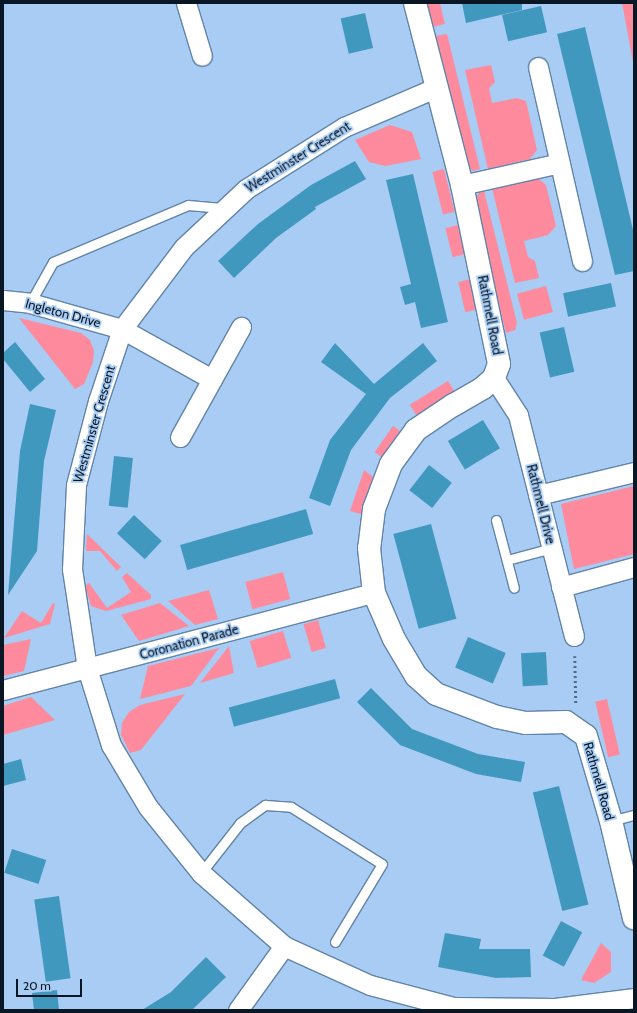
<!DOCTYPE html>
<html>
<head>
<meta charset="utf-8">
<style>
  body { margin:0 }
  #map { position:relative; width:637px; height:1013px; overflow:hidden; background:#a8ccf3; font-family:Cabin,sans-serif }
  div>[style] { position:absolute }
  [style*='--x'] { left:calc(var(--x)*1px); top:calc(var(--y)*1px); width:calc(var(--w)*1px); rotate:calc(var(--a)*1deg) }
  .green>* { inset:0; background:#fe8a9d; transform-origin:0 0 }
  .building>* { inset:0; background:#4198bf; transform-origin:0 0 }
  .path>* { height:2.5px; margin-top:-1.25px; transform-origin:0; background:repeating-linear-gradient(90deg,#536a84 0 2px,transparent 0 5px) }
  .roads { filter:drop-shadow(1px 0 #6284a8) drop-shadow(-1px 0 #6284a8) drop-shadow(0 1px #6284a8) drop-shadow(0 -1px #6284a8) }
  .service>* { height:9px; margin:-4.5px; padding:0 4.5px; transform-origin:4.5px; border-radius:4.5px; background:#fff }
  .minor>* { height:19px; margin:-9.5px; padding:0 9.5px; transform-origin:9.5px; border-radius:9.5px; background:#fff }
  .tertiary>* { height:22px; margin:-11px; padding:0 11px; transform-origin:11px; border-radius:11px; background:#fff }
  span { translate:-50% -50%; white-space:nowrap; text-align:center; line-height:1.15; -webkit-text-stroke:3.5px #a8ccf3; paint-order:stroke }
  .street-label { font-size:13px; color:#091624 }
  .frame { position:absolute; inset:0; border:4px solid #091624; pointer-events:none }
  .scale { position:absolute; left:16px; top:979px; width:66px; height:18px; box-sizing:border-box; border:2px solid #091624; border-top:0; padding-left:5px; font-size:12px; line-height:14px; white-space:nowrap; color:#091624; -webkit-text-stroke:3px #a8ccf3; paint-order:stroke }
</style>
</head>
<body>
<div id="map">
  <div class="green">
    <i style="clip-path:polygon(427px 3px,440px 3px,445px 24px,432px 27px)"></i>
    <i style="clip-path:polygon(622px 3px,634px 3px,634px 67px)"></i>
    <i style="clip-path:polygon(447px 34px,480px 169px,473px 171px,465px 164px,435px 36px)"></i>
    <i style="clip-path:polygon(491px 65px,495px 82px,489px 88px,492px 103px,517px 98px,526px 101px,537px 150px,530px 159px,488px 169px,465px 70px)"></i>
    <i style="clip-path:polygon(390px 125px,412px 132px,421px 159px,385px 166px,369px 162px,355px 140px)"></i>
    <i style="left:444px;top:169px;width:44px;height:12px;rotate:76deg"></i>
    <i style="clip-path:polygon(538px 178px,546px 185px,556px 226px,548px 235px,524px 241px,528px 257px,535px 261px,539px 278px,515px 283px,492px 188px)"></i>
    <i style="clip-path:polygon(484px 191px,517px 323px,515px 330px,506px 333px,474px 202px,479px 193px)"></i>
    <i style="left:458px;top:225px;width:30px;height:13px;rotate:76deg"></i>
    <i style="left:471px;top:279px;width:31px;height:13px;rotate:77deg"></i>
    <i style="left:546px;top:286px;width:27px;height:30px;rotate:75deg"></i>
    <i style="clip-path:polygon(19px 318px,81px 333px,90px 340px,94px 351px,93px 362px,84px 384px,75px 389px)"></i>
    <i style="left:448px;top:381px;width:13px;height:45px;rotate:58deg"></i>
    <i style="left:393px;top:426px;width:12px;height:32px;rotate:35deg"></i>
    <i style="clip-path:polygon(364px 470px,373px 477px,361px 514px,350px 511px)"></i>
    <i style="clip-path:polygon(634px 486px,634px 554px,574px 569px,561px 504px)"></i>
    <i style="clip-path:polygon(87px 534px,121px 567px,117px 571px,100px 551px,86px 551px)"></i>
    <i style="left:283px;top:572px;width:28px;height:39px;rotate:75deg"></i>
    <i style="clip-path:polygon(127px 573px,151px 595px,151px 599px,106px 611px,91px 606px,85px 586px,89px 583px,107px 608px,131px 592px,122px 577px)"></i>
    <i style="clip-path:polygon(209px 590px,218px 619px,195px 625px,168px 601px)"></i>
    <i style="clip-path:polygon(53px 603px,55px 604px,50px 624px,4px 638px,22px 611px,41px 623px)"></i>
    <i style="clip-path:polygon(160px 603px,189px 626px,139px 641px,121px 615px)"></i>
    <i style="left:318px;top:620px;width:29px;height:15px;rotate:74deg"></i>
    <i style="left:283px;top:631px;width:28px;height:35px;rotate:73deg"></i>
    <i style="clip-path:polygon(31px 639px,24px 671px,3px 676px,3px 645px)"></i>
    <i style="clip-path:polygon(229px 646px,234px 673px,200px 683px)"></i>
    <i style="clip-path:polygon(219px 648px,191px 686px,140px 699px,148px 666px)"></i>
    <i style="clip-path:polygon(185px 694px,141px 750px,130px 753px,121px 735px,122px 723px,129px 712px,140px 705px)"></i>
    <i style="clip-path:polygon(31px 697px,55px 720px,3px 735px,3px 706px)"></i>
    <i style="left:607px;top:699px;width:57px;height:12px;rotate:77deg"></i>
    <i style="clip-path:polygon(601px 943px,611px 952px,611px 972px,594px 983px,581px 980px)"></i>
  </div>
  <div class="building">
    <i style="clip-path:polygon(462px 3px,522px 3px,522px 10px,466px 23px)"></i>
    <i style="left:541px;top:6px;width:27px;height:40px;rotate:77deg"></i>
    <i style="left:365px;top:13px;width:36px;height:25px;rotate:77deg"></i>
    <i style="clip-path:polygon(585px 27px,634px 234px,634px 271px,615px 275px,557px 34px)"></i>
    <i style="clip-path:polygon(355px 161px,366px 179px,315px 207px,316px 209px,276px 238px,234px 278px,218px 261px,258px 224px,311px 185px)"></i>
    <i style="clip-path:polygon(413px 174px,448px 322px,421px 328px,415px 302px,405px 305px,400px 287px,411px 284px,386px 180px)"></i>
    <i style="left:611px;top:283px;width:24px;height:49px;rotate:78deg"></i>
    <i style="left:564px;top:327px;width:46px;height:25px;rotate:77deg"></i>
    <i style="clip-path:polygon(15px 342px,45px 379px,30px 392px,3px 359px,3px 353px)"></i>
    <i style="clip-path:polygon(335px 343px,374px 384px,423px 343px,437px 361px,390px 398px,351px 450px,330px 506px,309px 498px,330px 440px,366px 394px,321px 362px)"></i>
    <i style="clip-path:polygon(30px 404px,56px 410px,44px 461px,37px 551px,8px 595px,20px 451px)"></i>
    <i style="left:483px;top:420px;width:33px;height:41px;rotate:59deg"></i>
    <i style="left:114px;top:456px;width:19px;height:50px;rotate:6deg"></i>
    <i style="left:429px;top:465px;width:29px;height:32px;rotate:38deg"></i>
    <i style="left:306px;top:509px;width:26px;height:131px;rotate:74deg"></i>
    <i style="left:134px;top:515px;width:38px;height:25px;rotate:43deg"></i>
    <i style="left:431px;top:524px;width:98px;height:39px;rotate:75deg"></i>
    <i style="left:468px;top:637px;width:41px;height:33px;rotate:23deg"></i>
    <i style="left:546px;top:652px;width:33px;height:25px;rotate:87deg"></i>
    <i style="left:335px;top:679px;width:20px;height:110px;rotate:75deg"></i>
    <i style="clip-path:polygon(371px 688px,412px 729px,478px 754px,525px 762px,521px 782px,476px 774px,400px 745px,357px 702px)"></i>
    <i style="clip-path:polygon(21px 759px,26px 780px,3px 786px,3px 764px)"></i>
    <i style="left:559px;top:786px;width:122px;height:27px;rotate:76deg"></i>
    <i style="left:12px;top:849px;width:36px;height:25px;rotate:18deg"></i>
    <i style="left:59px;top:896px;width:83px;height:25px;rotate:82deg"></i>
    <i style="left:561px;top:921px;width:24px;height:39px;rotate:28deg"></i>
    <i style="clip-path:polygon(445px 933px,481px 939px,479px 949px,530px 949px,531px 977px,496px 978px,438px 967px)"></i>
    <i style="clip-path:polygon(206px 957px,226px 977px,192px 1010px,142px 1010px,171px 992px)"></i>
    <i style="clip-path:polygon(57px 990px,59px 1010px,34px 1010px,32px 993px)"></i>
  </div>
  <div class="path">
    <i style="--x:575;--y:656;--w:47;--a:88.8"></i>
  </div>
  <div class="roads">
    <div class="service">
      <i style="--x:30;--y:303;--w:47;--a:-60.7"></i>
      <i style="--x:53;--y:262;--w:147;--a:-22.9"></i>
      <i style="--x:188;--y:205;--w:37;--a:5"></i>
      <i style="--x:496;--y:520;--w:70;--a:75.2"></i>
      <i style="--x:507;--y:560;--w:47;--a:-14.9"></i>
      <i style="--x:611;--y:821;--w:24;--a:-15"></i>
      <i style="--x:201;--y:873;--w:63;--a:-52"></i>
      <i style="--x:240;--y:823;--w:31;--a:-36"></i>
      <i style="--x:265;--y:805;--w:26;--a:4"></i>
      <i style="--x:291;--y:807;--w:107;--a:32.1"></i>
      <i style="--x:382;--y:864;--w:91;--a:121.1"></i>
    </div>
    <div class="minor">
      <i style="--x:186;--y:3;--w:55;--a:73.2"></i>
      <i style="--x:538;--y:67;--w:199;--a:77.2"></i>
      <i style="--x:435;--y:88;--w:99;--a:156.8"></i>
      <i style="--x:344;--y:127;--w:116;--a:147.7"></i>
      <i style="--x:246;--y:189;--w:85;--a:136.9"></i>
      <i style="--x:184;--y:247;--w:103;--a:127.1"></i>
      <i style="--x:122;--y:329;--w:76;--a:108.4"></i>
      <i style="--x:98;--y:401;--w:87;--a:104.7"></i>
      <i style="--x:76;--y:485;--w:84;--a:92.7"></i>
      <i style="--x:72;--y:569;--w:100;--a:81.4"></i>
      <i style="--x:87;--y:668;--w:81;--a:72.7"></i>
      <i style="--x:111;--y:745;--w:72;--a:59.2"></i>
      <i style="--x:148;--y:807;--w:85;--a:51.2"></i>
      <i style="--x:201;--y:873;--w:111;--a:41.3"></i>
      <i style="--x:284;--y:946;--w:94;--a:24.4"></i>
      <i style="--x:370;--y:985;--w:86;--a:14.8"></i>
      <i style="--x:453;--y:1007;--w:102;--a:0.6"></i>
      <i style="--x:555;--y:1008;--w:80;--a:-7.2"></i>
      <i style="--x:462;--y:185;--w:100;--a:-12.7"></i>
      <i style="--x:3;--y:300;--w:27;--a:6"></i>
      <i style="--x:30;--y:303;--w:96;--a:15.8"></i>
      <i style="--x:122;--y:329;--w:103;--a:29.1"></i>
      <i style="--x:494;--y:378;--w:44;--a:57"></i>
      <i style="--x:518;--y:415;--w:228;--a:75.8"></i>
      <i style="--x:180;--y:437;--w:126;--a:-61"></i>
      <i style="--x:538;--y:495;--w:99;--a:-13.5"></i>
      <i style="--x:561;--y:587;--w:76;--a:-15.3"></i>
      <i style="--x:3;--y:690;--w:383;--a:-14.7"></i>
      <i style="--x:238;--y:1010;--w:79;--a:-54.3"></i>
    </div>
    <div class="tertiary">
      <i style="--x:415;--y:3;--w:188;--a:75.5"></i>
      <i style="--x:462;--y:185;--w:183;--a:78.3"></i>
      <i style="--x:499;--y:364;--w:15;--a:110"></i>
      <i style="--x:494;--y:378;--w:15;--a:138"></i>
      <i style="--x:483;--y:388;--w:34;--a:150"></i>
      <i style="--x:453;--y:405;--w:45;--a:146"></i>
      <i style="--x:416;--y:430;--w:42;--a:126.3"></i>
      <i style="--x:391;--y:464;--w:48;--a:110.7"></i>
      <i style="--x:374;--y:509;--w:39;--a:97"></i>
      <i style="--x:369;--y:548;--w:45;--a:83.7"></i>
      <i style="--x:374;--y:593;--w:50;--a:66.5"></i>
      <i style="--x:394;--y:639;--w:43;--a:59.3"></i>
      <i style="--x:416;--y:676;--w:27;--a:42"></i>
      <i style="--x:436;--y:694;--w:65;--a:20.7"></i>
      <i style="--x:497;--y:717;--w:29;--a:12"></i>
      <i style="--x:525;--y:723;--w:41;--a:-1.4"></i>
      <i style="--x:566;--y:722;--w:24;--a:35"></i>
      <i style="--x:586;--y:736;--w:89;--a:73.6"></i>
      <i style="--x:611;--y:821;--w:100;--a:76.7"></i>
    </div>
  </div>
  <div class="street-label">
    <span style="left:298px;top:157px;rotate:-32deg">Westminster Crescent</span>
    <span style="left:63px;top:313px;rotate:15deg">Ingleton Drive</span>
    <span style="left:490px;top:315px;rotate:79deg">Rathmell Road</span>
    <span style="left:94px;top:424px;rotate:-74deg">Westminster Crescent</span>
    <span style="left:541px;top:504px;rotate:76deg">Rathmell Drive</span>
    <span style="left:189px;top:642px;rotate:-15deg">Coronation Parade</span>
    <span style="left:599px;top:781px;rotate:74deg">Rathmell Road</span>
  </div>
  <div class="frame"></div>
  <div class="scale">20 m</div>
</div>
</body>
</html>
